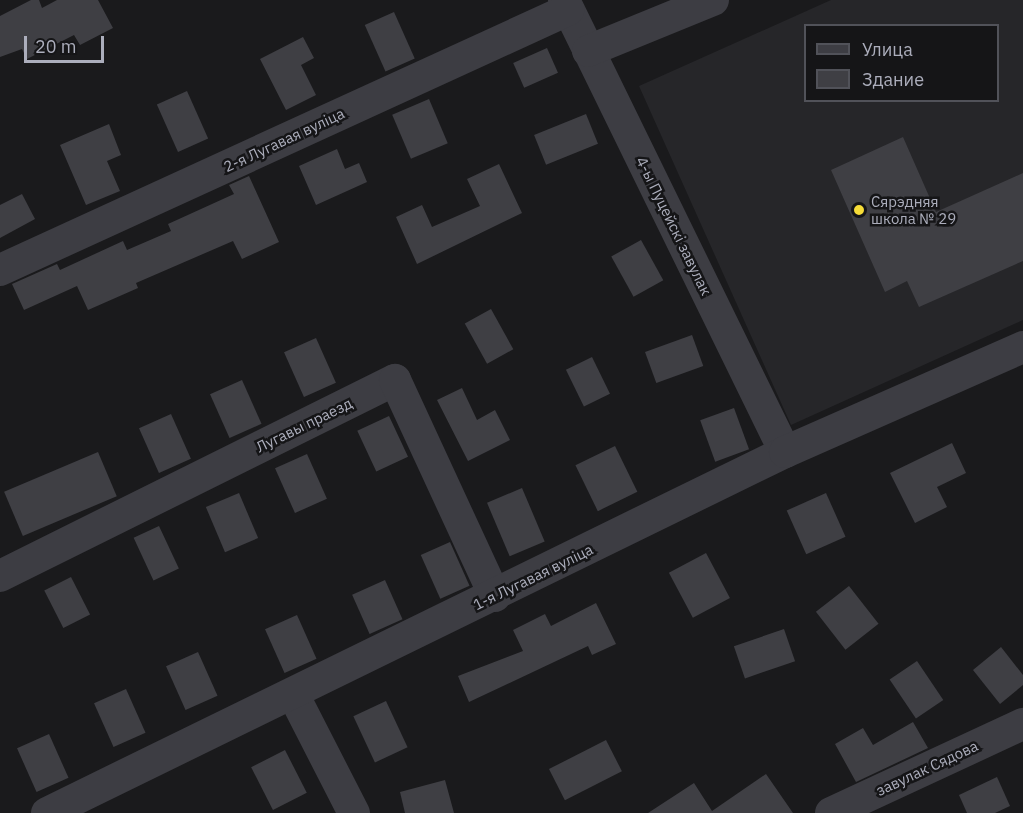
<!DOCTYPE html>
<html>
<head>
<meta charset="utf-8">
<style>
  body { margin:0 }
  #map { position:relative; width:1023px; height:813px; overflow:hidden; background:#1a1a1c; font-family:"IBM Plex Sans",sans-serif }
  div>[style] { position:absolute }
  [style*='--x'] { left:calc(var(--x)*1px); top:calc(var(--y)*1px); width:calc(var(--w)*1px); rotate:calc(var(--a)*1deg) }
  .built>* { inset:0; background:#262629 }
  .building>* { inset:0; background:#3f3f44; transform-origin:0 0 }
  .minor>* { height:32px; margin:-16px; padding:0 16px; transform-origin:16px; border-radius:16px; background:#3d3d43 }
  .dots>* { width:16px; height:16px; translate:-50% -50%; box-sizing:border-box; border:3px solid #151517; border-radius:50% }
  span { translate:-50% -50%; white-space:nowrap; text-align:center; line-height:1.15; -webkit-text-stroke:5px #151517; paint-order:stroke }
  .street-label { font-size:15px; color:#acaebc }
  .poi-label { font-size:15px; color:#acaebc }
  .left { translate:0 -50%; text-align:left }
  .legend { position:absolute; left:804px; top:24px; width:195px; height:78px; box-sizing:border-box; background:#151517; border:2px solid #515259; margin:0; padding:8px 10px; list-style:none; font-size:18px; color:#acaebc }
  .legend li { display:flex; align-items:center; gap:12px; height:30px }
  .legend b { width:30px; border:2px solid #515259 }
  .scale { position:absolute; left:24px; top:36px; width:80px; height:27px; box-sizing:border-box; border:3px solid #acaebc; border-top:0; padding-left:8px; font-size:18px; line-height:21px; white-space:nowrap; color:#acaebc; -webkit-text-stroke:4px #151517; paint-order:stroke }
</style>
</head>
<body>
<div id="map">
  <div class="built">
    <i style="clip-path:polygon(evenodd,831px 0,1023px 0,1023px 320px,791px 425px,639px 86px,831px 0,806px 26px,998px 26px,998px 100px,806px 100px,806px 26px)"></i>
  </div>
  <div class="building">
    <i style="clip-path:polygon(31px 0,39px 0,42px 8px,57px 0,98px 0,113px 28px,80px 45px,74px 35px,27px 59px,22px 49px,0 57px,0 16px)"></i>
    <i style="left:394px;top:12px;width:51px;height:32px;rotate:66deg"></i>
    <i style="clip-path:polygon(303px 37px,314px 58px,301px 65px,316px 95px,286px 110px,260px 59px)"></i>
    <i style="left:547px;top:48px;width:27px;height:37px;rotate:66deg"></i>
    <i style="left:187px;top:91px;width:52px;height:33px;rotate:66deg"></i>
    <i style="left:429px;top:99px;width:48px;height:40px;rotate:67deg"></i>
    <i style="left:586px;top:114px;width:32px;height:56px;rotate:68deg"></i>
    <i style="clip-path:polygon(109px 124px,121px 155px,107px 161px,120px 191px,86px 205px,60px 145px)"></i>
    <i style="clip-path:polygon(903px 137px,936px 212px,1023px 173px,1023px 261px,919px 307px,907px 281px,885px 292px,831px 170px)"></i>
    <i style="clip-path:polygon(337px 149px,345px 169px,359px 163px,367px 182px,316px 205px,299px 166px)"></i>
    <i style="clip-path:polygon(499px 164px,522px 213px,417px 264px,396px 217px,422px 205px,432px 227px,480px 206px,467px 179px)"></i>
    <i style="clip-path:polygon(249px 176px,279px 242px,242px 259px,233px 241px,136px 283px,138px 288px,88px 310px,77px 286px,24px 310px,12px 284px,57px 264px,60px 270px,123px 241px,127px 250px,171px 231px,168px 224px,234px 194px,229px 185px)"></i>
    <i style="clip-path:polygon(22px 194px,35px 219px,0 238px,0 205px)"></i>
    <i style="left:641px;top:240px;width:46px;height:34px;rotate:61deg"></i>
    <i style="left:491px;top:309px;width:46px;height:30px;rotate:61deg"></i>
    <i style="left:692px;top:335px;width:33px;height:50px;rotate:70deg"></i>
    <i style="left:316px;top:338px;width:49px;height:35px;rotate:66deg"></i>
    <i style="left:592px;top:357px;width:41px;height:29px;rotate:64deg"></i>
    <i style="left:242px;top:380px;width:48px;height:35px;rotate:66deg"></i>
    <i style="clip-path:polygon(462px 388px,477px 420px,495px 410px,510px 440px,468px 461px,437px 400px)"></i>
    <i style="left:734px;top:408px;width:44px;height:36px;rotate:70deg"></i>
    <i style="left:171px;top:414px;width:49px;height:35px;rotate:66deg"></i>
    <i style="left:389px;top:416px;width:45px;height:35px;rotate:65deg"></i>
    <i style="clip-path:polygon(952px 443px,966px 473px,937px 487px,947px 507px,915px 523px,890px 473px)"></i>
    <i style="left:615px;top:446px;width:51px;height:44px;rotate:64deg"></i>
    <i style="left:98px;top:452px;width:48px;height:102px;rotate:67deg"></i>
    <i style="left:307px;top:454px;width:49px;height:35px;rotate:66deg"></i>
    <i style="left:522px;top:488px;width:58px;height:38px;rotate:67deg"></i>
    <i style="left:239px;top:493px;width:49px;height:36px;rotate:67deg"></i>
    <i style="left:826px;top:493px;width:48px;height:43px;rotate:66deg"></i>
    <i style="left:159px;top:526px;width:47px;height:28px;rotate:65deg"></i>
    <i style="left:450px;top:542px;width:48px;height:32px;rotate:66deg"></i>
    <i style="left:706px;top:553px;width:51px;height:42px;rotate:62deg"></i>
    <i style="left:71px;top:577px;width:42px;height:30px;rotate:63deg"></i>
    <i style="left:385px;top:580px;width:43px;height:36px;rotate:66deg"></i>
    <i style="left:849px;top:586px;width:48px;height:42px;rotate:52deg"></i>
    <i style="clip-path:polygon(596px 603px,616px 644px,592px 655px,588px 646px,469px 702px,458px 676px,523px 651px,513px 630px,545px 614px,551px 626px)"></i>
    <i style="left:297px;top:615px;width:48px;height:35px;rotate:66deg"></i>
    <i style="left:784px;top:629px;width:34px;height:53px;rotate:71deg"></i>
    <i style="clip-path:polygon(1001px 647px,1023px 675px,1023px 685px,1000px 704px,973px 670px)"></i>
    <i style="left:198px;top:652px;width:48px;height:35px;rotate:66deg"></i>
    <i style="left:917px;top:661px;width:47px;height:33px;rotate:56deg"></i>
    <i style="left:126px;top:689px;width:48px;height:35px;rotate:66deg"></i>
    <i style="left:386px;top:701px;width:51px;height:36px;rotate:65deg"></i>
    <i style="clip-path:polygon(913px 722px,928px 748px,856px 782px,835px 744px,863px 728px,873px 745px)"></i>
    <i style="left:49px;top:734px;width:48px;height:35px;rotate:66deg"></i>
    <i style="left:606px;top:740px;width:35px;height:64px;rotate:63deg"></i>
    <i style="left:285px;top:750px;width:48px;height:38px;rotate:63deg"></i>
    <i style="clip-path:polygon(766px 774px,793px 813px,648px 813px,694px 783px,712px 811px)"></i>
    <i style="clip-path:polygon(997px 777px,1010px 806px,995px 813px,967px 813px,959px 795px)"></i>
    <i style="clip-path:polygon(445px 780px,454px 813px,405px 813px,400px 792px)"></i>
  </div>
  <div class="minor">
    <i style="--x:564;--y:0;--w:503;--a:63.94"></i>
    <i style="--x:588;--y:51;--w:135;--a:-22.2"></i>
    <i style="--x:0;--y:270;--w:625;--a:-24.6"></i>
    <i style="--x:0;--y:576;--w:441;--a:-26.4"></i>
    <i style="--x:395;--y:380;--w:238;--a:65.2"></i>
    <i style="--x:293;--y:694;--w:134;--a:62.9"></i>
    <i style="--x:47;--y:813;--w:822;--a:-26.07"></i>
    <i style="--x:785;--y:452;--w:260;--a:-23.8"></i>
    <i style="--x:831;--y:813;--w:212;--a:-24.9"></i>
  </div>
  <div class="dots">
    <i style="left:859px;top:210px;background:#f6dc38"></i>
  </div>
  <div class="street-label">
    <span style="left:284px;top:140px;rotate:-25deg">2-я Лугавая вуліца</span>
    <span style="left:674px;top:226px;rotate:64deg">4-ы Пуцейскі завулак</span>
    <span style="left:304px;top:425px;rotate:-26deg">Лугавы праезд</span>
    <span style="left:533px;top:577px;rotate:-26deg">1-я Лугавая вуліца</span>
    <span style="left:927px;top:768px;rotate:-25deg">завулак Сядова</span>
  </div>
  <div class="poi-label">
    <span class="left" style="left:871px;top:210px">Сярэдняя<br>школа № 29</span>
  </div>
  <ul class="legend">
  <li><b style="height:8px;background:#3d3d43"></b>Улица</li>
  <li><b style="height:16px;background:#3f3f44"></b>Здание</li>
  </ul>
  <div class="scale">20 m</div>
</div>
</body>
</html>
